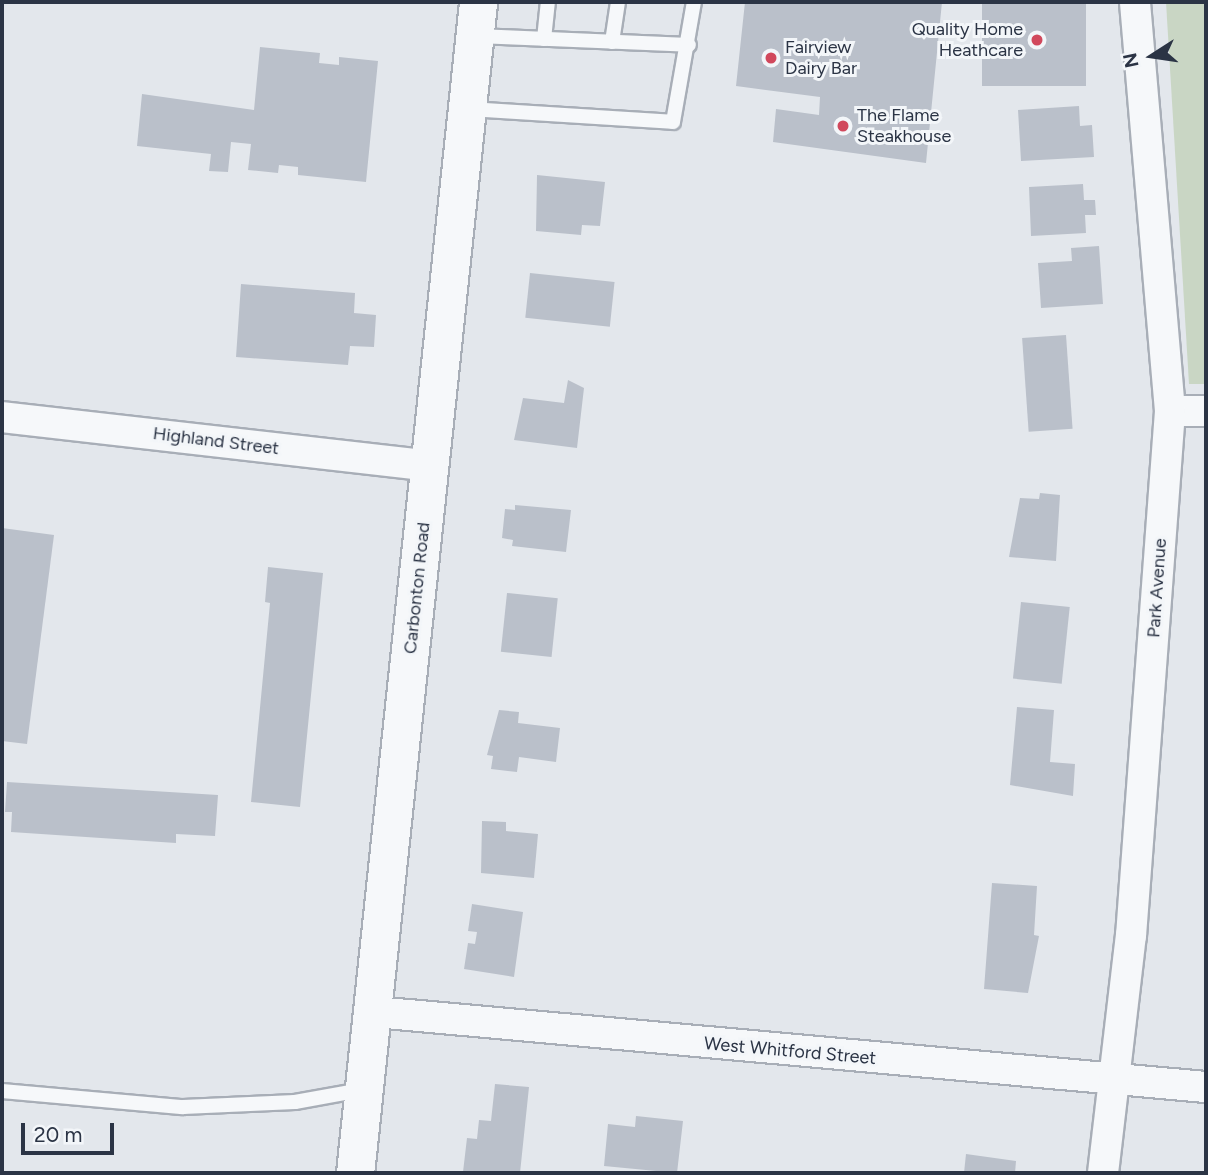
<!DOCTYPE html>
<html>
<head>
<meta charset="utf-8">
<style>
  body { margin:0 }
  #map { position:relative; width:1208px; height:1175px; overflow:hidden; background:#e3e7ec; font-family:Figtree,sans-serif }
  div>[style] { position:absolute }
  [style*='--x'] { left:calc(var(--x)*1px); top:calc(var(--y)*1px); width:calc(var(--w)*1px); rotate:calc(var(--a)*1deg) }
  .green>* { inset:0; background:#c9d6c4 }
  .building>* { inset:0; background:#bac0ca; transform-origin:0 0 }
  .roads { filter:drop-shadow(2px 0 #a8aeb7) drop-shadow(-2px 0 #a8aeb7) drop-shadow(0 2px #a8aeb7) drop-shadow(0 -2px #a8aeb7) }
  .service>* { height:14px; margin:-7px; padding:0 7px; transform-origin:7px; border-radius:7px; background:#f6f8fa }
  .minor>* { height:30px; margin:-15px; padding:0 15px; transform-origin:15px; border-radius:15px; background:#f6f8fa }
  .tertiary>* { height:37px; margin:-18.5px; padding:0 18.5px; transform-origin:18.5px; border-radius:18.5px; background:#f6f8fa }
  .dots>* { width:19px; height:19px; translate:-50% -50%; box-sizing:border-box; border:4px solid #f3f6f9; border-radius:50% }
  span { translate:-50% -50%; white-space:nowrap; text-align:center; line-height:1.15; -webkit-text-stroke:6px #f3f6f9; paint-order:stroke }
  .poi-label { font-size:18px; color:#2b3445 }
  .right { translate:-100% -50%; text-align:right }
  .left { translate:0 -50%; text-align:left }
  .street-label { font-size:18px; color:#2b3445 }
  .frame { position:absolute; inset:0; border:4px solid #2b3445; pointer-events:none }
  .north { position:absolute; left:1117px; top:21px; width:70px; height:70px; -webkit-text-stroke:5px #f3f6f9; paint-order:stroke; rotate:258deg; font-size:19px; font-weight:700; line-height:28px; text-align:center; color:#2b3445 }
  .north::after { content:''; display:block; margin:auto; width:24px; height:32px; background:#2b3445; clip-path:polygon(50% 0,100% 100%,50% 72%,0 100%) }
  .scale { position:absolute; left:21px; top:1123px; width:93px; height:32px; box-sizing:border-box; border:4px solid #2b3445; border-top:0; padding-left:9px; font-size:21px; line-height:24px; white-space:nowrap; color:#2b3445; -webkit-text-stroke:5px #f3f6f9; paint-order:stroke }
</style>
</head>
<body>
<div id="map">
  <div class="green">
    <i style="clip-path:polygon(1166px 2px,1206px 2px,1206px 384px,1189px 384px)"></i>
  </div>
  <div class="building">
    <i style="clip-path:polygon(745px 2px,942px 2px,926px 163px,773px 142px,776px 109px,819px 115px,820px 97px,736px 86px)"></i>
    <i style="left:982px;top:2px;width:104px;height:84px"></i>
    <i style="clip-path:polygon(260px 47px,320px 53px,319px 63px,339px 65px,339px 57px,378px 61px,366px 182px,298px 175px,298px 167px,279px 165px,278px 173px,248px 170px,251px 144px,231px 142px,228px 172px,209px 171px,211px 154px,137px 146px,142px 94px,254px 110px)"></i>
    <i style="clip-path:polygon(1079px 106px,1080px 126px,1092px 125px,1094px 157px,1021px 161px,1018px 110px)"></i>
    <i style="clip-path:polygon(537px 175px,605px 182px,600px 226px,582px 225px,581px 235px,536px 231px)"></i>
    <i style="clip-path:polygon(1083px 184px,1084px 200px,1095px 200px,1096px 215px,1085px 215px,1086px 233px,1031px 236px,1029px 187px)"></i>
    <i style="clip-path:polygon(1099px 246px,1103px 304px,1041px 308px,1038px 263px,1072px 261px,1071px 248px)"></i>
    <i style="left:530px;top:273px;width:85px;height:45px;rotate:6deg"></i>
    <i style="clip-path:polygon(241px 284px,355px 293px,354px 313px,376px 315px,374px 347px,350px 346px,348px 365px,236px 357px)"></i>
    <i style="left:1066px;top:335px;width:94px;height:44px;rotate:86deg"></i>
    <i style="clip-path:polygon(568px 380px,584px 388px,577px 448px,514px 440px,523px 398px,564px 403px)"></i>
    <i style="clip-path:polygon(1040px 493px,1060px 495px,1056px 561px,1009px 557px,1020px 498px,1039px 499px)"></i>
    <i style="clip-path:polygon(515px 505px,571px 510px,566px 552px,512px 546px,513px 540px,502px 538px,505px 509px,515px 510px)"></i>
    <i style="clip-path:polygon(2px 528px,54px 535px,27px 744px,2px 741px)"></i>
    <i style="clip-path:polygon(268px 567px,323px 573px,300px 807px,251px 802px,270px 603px,265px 602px)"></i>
    <i style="left:507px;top:593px;width:51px;height:59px;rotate:6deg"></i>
    <i style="left:1021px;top:602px;width:49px;height:77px;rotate:6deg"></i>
    <i style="clip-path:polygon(1017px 707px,1054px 710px,1050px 762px,1075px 764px,1073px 796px,1010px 785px)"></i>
    <i style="clip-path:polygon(499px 710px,519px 712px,518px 723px,560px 728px,556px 762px,519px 757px,517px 772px,491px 769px,493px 756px,487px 755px)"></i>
    <i style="clip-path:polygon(7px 782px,218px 795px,215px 836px,176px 834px,176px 843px,11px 832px,12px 812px,5px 812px)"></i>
    <i style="clip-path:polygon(482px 821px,506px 822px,506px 831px,538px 834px,534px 878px,481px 873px)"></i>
    <i style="clip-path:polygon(992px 883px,1037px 886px,1034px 935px,1039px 936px,1028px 993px,984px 989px)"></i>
    <i style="clip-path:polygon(472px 904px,523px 912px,514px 977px,464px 969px,468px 943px,475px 944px,477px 932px,468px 931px)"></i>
    <i style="clip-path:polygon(495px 1084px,529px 1087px,520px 1173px,463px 1172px,467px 1138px,477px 1139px,479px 1120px,491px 1121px)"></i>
    <i style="clip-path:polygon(636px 1116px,683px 1121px,677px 1173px,604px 1166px,608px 1124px,635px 1127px)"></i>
    <i style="clip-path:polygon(966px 1154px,1016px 1161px,1015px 1173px,964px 1173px)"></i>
  </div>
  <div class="roads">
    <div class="service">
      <i style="--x:477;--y:36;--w:212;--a:2.4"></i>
      <i style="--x:544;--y:39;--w:37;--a:-84"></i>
      <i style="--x:612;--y:42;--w:40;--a:-81.5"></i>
      <i style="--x:468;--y:109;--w:205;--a:3.6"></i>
      <i style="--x:673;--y:122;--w:122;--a:-80.1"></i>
      <i style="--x:2;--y:1091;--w:182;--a:5.1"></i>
      <i style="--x:183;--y:1107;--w:112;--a:-2.6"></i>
      <i style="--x:295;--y:1102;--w:68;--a:-10.2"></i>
    </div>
    <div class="minor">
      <i style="--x:1170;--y:411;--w:36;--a:0"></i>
      <i style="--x:2;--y:417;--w:431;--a:6.5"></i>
      <i style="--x:375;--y:1012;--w:834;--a:5.16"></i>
      <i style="--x:1103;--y:1173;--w:239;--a:-83.3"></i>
      <i style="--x:1131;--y:936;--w:526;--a:-85.75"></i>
      <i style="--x:1170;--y:411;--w:410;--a:-94.9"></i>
    </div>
    <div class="tertiary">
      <i style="--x:355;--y:1173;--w:1177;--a:-84"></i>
    </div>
  </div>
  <div class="dots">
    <i style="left:1037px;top:40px;background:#d1485c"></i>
    <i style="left:771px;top:58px;background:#d1485c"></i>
    <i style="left:843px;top:126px;background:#d1485c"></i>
  </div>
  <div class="poi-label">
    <span class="right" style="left:1023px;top:40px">Quality Home<br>Heathcare</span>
    <span class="left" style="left:785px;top:58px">Fairview<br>Dairy Bar</span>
    <span class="left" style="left:857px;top:126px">The Flame<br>Steakhouse</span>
  </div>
  <div class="street-label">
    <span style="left:216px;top:441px;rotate:7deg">Highland Street</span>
    <span style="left:417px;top:588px;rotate:-84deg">Carbonton Road</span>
    <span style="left:1157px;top:588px;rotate:-86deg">Park Avenue</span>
    <span style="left:790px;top:1051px;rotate:5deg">West Whitford Street</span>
  </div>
  <div class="frame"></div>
  <div class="north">N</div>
  <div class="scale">20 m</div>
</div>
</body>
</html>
